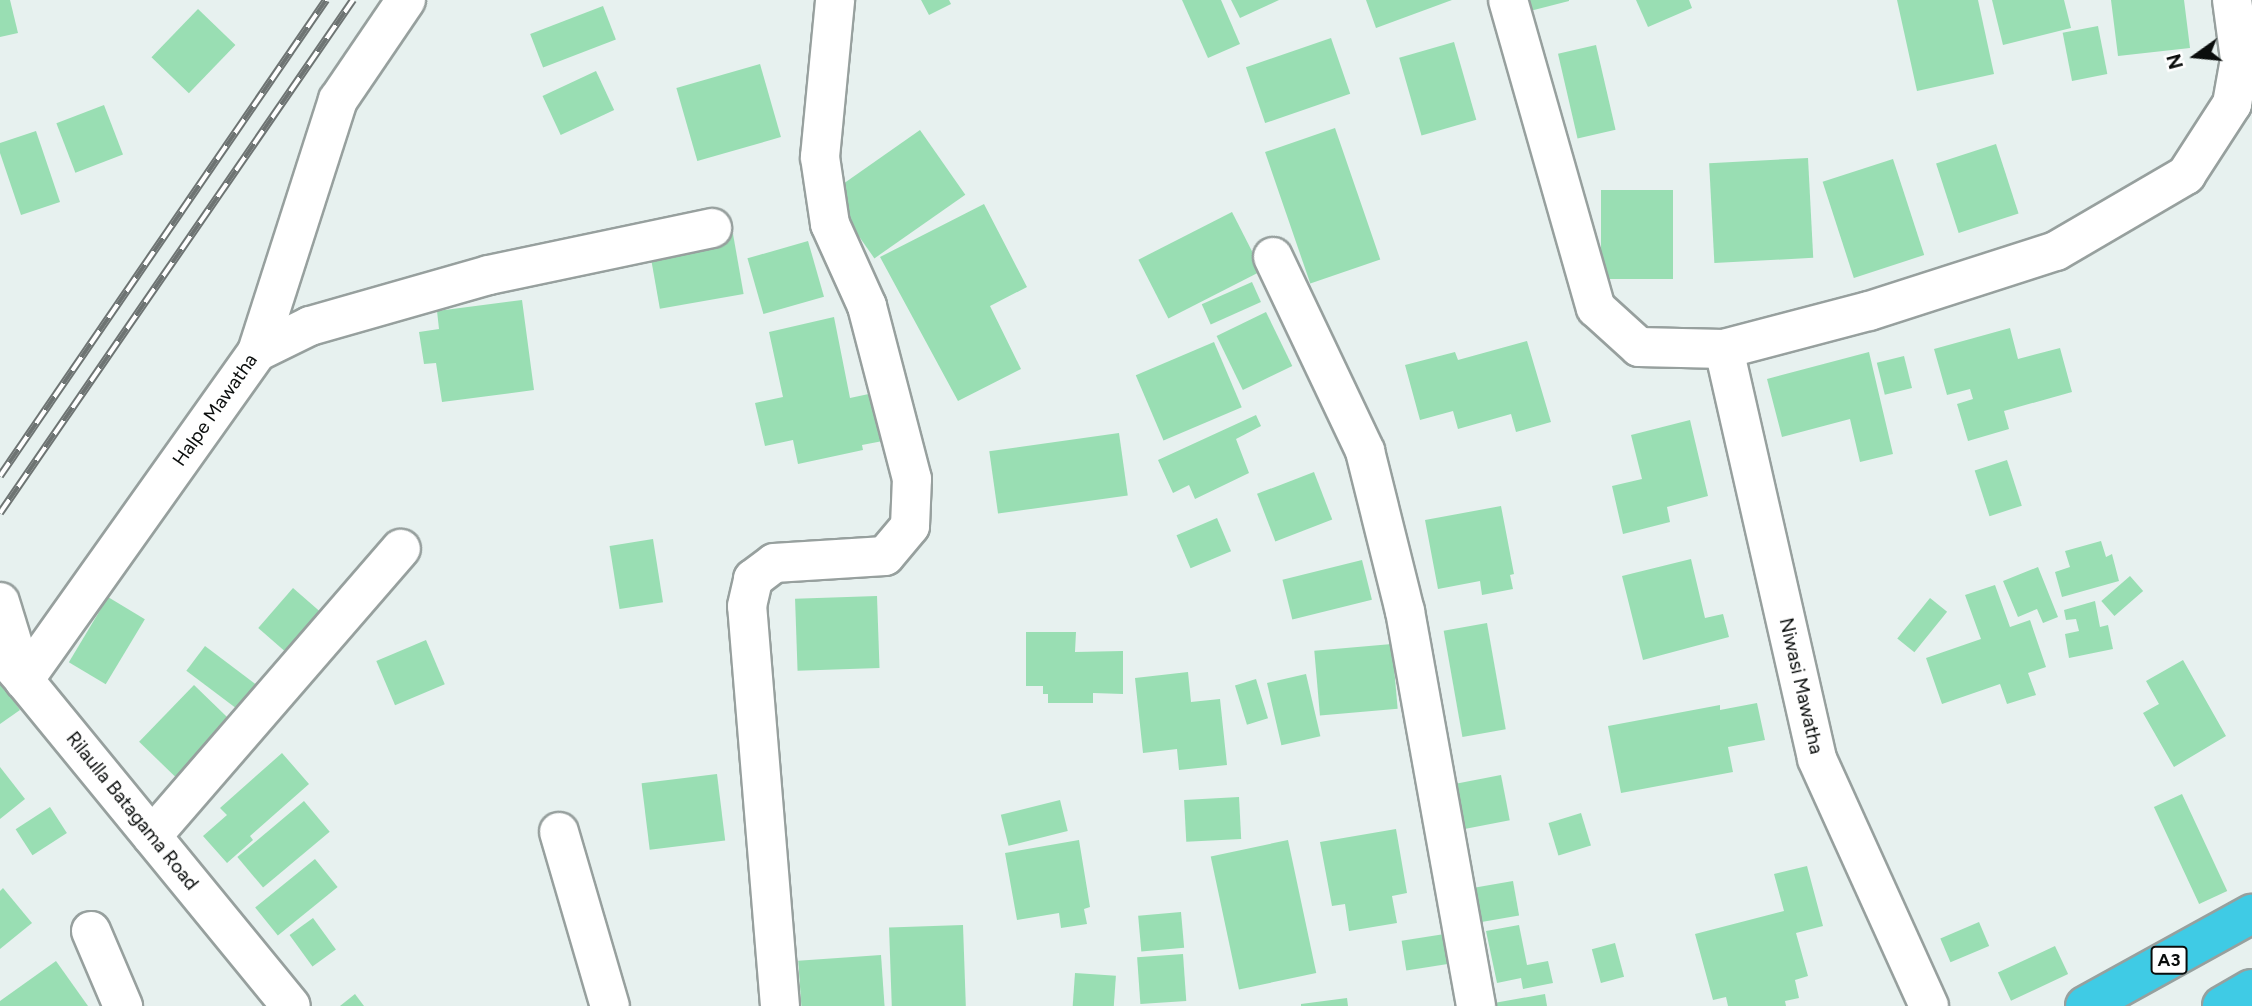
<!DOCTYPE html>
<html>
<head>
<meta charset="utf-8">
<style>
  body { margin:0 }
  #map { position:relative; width:2252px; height:1006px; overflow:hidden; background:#e7f1ef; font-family:Figtree,sans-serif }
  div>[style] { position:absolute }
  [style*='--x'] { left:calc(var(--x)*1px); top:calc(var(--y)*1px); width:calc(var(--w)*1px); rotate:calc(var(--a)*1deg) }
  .building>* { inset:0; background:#99deb3; transform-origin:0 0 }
  .roads { filter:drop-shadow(2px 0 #97a09e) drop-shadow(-2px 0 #97a09e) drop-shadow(0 2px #97a09e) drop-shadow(0 -2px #97a09e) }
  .minor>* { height:38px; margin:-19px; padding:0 19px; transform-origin:19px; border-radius:19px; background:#fff }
  .highway>* { height:38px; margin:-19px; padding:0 19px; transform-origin:19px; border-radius:19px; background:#3fcbe5 }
  .rail>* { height:8px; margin-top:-4px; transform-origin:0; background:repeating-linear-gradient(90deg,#fff 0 16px,#6e7473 0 32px); box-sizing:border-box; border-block:2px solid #6e7473 }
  span { translate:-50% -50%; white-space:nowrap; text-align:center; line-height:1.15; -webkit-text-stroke:6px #fff; paint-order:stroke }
  .shield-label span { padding:2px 5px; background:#fff; border:2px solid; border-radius:5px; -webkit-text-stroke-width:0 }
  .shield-label { font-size:18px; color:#0a0d0c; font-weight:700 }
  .street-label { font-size:19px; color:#0a0d0c }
  .north { position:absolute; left:2161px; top:21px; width:70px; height:70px; -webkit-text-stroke:5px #fff; paint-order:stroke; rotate:255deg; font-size:19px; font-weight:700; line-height:28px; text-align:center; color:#0a0d0c }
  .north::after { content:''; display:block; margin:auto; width:24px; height:32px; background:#0a0d0c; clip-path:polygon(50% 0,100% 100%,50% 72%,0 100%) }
</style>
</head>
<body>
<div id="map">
  <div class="building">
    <i style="clip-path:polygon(0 0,10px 0,18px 33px,0 37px)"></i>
    <i style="clip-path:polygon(921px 0,949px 0,951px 4px,929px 15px)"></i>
    <i style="clip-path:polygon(1182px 0,1221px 0,1240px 44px,1208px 58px)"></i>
    <i style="clip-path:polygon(1231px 0,1279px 0,1240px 18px)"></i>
    <i style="clip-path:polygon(1366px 0,1452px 0,1376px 28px)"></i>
    <i style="clip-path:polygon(1527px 0,1569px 0,1569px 1px,1530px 11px)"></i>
    <i style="clip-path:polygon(1636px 0,1689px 0,1692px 8px,1648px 27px)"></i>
    <i style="clip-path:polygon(1897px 0,1978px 0,1994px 74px,1917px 91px)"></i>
    <i style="clip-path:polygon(1992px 0,2064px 0,2071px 28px,2003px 45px)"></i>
    <i style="clip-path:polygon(2111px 0,2184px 0,2190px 48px,2118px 56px)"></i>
    <i style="left:603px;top:6px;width:36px;height:78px;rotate:69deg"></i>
    <i style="left:198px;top:9px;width:52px;height:67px;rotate:44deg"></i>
    <i style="left:2098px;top:26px;width:49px;height:36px;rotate:79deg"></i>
    <i style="left:1331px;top:38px;width:59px;height:90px;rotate:71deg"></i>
    <i style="left:1454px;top:42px;width:81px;height:57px;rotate:74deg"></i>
    <i style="left:1596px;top:45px;width:87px;height:39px;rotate:77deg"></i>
    <i style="left:760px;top:64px;width:76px;height:87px;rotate:74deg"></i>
    <i style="left:596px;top:71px;width:43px;height:59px;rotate:65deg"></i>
    <i style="left:104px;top:105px;width:53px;height:51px;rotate:69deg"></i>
    <i style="left:1335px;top:128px;width:139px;height:74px;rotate:71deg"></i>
    <i style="left:920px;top:130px;width:79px;height:111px;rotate:55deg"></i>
    <i style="clip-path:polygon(36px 131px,60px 202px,21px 215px,0 153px,0 143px)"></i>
    <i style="left:1996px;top:144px;width:73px;height:63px;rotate:72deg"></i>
    <i style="left:1808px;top:158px;width:100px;height:99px;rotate:87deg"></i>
    <i style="left:1893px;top:159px;width:101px;height:74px;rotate:72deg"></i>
    <i style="left:1673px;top:190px;width:89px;height:72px;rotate:90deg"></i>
    <i style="clip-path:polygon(984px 204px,1027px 287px,990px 306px,1021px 369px,958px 401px,880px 257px)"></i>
    <i style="left:1232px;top:212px;width:66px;height:105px;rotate:63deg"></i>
    <i style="left:733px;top:234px;width:61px;height:85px;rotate:80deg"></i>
    <i style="left:808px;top:241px;width:58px;height:63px;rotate:74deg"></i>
    <i style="left:1252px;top:282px;width:22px;height:55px;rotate:66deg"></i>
    <i style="clip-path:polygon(522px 300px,534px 390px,442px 402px,436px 363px,424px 364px,419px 332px,439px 329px,437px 311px)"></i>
    <i style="left:1266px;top:312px;width:60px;height:55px;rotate:64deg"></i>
    <i style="clip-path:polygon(834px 317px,850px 398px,878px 392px,888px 440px,862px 445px,863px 450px,798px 464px,793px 440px,765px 446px,755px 403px,783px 397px,769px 332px)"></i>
    <i style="clip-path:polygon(2010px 328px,2018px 359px,2060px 348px,2072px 392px,2004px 411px,2009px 429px,1968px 441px,1957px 404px,1973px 399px,1970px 389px,1947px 395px,1934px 349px)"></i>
    <i style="clip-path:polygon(1527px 341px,1551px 422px,1516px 432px,1511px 414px,1458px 429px,1453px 411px,1420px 420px,1405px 365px,1455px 352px,1458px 360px)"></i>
    <i style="left:1214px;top:342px;width:71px;height:85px;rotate:67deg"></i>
    <i style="clip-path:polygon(1869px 352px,1893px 454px,1860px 462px,1850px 419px,1782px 437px,1767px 379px)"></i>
    <i style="left:1904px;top:356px;width:33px;height:28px;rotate:76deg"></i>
    <i style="clip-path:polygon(1256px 415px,1261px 426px,1236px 439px,1249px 473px,1195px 499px,1189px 485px,1173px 493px,1158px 460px)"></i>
    <i style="clip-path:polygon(1690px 420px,1708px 496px,1667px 507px,1670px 522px,1623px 534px,1612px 486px,1642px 479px,1631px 435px)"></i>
    <i style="left:1119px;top:433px;width:63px;height:131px;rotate:82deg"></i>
    <i style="left:2007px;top:460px;width:48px;height:34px;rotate:72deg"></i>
    <i style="left:1314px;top:472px;width:51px;height:61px;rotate:69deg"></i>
    <i style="clip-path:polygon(1501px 506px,1514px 574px,1510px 575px,1513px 589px,1482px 595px,1480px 581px,1438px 589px,1425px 520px)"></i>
    <i style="left:1217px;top:518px;width:36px;height:44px;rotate:67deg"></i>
    <i style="left:653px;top:539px;width:64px;height:44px;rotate:81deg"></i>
    <i style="clip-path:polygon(2101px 541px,2106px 557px,2112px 554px,2119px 581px,2062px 597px,2055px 572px,2070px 567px,2065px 551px)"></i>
    <i style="clip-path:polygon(1691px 559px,1705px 618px,1723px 614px,1729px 637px,1643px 660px,1622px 576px)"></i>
    <i style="left:1362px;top:560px;width:41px;height:82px;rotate:76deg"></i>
    <i style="clip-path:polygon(2038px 567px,2058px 617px,2043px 623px,2037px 609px,2018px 617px,2003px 581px)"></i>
    <i style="left:2130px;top:576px;width:20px;height:38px;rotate:49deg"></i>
    <i style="clip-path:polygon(1995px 585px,2010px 627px,2030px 620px,2046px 667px,2028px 673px,2036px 695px,2007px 704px,2000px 684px,1942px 704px,1926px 658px,1981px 639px,1965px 595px)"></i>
    <i style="left:293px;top:588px;width:41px;height:53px;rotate:41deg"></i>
    <i style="left:877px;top:596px;width:72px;height:82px;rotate:88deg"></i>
    <i style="left:108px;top:597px;width:43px;height:76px;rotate:31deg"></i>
    <i style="left:1930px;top:598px;width:22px;height:52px;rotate:39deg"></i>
    <i style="clip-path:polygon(2095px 601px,2100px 627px,2108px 625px,2113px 649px,2069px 658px,2065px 634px,2079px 631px,2076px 619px,2066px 620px,2064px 610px)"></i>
    <i style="left:1487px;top:623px;width:108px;height:44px;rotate:80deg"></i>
    <i style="clip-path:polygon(1026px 632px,1076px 632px,1075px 652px,1123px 651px,1123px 694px,1093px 693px,1093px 703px,1048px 703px,1048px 694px,1043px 694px,1043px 686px,1026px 686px)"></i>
    <i style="left:426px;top:640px;width:48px;height:54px;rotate:67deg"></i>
    <i style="left:1392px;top:644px;width:65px;height:78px;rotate:85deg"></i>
    <i style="left:205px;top:646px;width:64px;height:31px;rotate:37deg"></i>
    <i style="clip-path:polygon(2183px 660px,2226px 736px,2174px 767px,2143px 713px,2159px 704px,2146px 681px)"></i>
    <i style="clip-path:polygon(1188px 672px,1191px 702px,1220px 699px,1227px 765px,1179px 770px,1177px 749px,1143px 753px,1135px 678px)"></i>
    <i style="left:1306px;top:674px;width:64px;height:40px;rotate:77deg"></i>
    <i style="left:1256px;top:679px;width:41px;height:22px;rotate:73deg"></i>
    <i style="clip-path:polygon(0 680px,20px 710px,0 724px)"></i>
    <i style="left:194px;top:685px;width:56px;height:79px;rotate:44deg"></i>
    <i style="clip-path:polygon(1757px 703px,1765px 740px,1728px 747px,1733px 772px,1621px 793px,1608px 726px,1720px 705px,1720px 710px)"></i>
    <i style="clip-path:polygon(282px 753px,309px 784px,250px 836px,253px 840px,227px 863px,203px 836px,227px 815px,220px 808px)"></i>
    <i style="clip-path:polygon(0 767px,25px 799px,0 819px)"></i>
    <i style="left:717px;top:774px;width:67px;height:76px;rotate:83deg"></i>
    <i style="left:1501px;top:775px;width:46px;height:54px;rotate:79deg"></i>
    <i style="left:2182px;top:794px;width:107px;height:31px;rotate:65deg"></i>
    <i style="left:1239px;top:797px;width:42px;height:55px;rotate:87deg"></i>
    <i style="left:1060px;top:800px;width:32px;height:61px;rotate:76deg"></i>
    <i style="left:304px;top:801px;width:40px;height:87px;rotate:50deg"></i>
    <i style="left:50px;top:807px;width:31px;height:41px;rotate:57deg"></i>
    <i style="left:1581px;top:813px;width:34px;height:34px;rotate:73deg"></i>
    <i style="clip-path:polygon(1396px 829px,1407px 893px,1392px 896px,1397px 923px,1349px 931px,1345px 904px,1332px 906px,1320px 842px)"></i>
    <i style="clip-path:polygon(1079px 840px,1090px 907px,1084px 909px,1087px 924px,1061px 928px,1059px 913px,1017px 920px,1005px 853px)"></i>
    <i style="left:1288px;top:840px;width:136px;height:79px;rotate:78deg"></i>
    <i style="left:315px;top:859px;width:36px;height:77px;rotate:51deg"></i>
    <i style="clip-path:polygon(1807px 866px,1823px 926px,1796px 933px,1808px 976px,1795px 980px,1799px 998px,1785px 1001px,1786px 1006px,1728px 1006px,1726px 997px,1713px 1000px,1695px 934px,1784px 911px,1774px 874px)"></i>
    <i style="left:1513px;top:881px;width:35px;height:41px;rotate:80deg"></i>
    <i style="clip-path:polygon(3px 888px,32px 923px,0 949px,0 891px)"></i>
    <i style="left:1181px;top:912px;width:36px;height:43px;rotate:85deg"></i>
    <i style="left:313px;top:918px;width:39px;height:29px;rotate:54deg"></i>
    <i style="left:1979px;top:922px;width:26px;height:42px;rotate:67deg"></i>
    <i style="left:963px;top:925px;width:81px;height:74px;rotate:88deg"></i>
    <i style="clip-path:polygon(1519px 925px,1527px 965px,1548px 961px,1553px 983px,1523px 989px,1521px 978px,1497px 983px,1486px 931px)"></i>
    <i style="left:1451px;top:933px;width:30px;height:50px;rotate:81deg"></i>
    <i style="left:1615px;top:943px;width:35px;height:24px;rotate:75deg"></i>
    <i style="left:2055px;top:946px;width:31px;height:63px;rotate:65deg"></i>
    <i style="left:1183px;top:954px;width:47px;height:46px;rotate:86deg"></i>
    <i style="left:881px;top:955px;width:51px;height:83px;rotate:86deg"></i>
    <i style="clip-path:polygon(56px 961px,88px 1006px,0 1006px,0 1001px)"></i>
    <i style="left:1075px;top:973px;width:41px;height:33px;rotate:4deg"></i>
    <i style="clip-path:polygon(355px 994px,364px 1006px,340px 1006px)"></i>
    <i style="clip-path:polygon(1545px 994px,1547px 1006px,1494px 1006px,1494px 1003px)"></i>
    <i style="clip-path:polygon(1347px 998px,1348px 1006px,1301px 1006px,1301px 1004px)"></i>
  </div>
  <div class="roads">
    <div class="minor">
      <i style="--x:1508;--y:0;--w:320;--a:74.1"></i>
      <i style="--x:1596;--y:308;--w:58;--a:42.2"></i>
      <i style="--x:1639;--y:347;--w:85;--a:1.3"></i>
      <i style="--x:1724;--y:349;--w:150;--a:-14.7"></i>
      <i style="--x:1869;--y:311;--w:196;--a:-17.8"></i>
      <i style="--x:2056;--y:251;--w:151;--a:-30.3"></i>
      <i style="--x:2186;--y:175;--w:85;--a:-57.1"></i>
      <i style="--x:2232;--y:104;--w:46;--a:-79.9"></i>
      <i style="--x:2240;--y:59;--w:60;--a:-97.7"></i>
      <i style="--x:1273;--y:257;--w:215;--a:64.6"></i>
      <i style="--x:1365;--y:451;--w:165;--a:76"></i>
      <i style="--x:1405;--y:611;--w:401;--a:79.8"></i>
      <i style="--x:1724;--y:349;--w:420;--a:77.2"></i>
      <i style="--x:1817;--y:759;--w:271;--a:65.6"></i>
      <i style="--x:257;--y:352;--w:59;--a:-26.1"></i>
      <i style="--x:310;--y:326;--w:186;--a:-15.9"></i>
      <i style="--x:489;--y:275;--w:228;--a:-11.9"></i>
      <i style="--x:0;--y:602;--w:82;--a:72.9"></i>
      <i style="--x:24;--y:680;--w:421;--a:50.7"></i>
      <i style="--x:0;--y:652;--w:37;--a:49"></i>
      <i style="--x:24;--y:680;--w:402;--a:-54.6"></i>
      <i style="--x:257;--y:352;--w:265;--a:-72.2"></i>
      <i style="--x:338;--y:100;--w:121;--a:-55.8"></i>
      <i style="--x:559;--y:832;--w:181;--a:73.7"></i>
      <i style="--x:152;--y:836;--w:380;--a:-49.1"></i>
      <i style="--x:91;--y:931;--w:82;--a:66.9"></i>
      <i style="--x:780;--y:1006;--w:401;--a:-94.7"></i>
      <i style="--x:747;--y:606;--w:28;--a:-77"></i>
      <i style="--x:753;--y:579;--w:26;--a:-37"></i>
      <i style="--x:774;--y:563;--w:111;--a:-3.6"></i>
      <i style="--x:885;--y:556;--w:39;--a:-50"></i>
      <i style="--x:910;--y:526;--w:47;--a:-87.6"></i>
      <i style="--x:912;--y:479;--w:179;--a:-104.6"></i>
      <i style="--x:867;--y:306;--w:90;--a:-114.3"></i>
      <i style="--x:830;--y:224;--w:68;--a:-98.5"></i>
      <i style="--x:820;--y:157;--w:158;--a:-84.5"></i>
    </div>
    <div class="highway">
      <i style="--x:2085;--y:1006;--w:191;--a:-28.9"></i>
      <i style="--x:2222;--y:1006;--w:34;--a:-30"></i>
    </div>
  </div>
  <div class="rail">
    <i style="--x:0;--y:476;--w:577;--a:-55.59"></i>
    <i style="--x:0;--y:513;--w:623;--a:-55.47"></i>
  </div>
  <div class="shield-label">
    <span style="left:2169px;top:960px">A3</span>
  </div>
  <div class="street-label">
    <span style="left:215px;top:410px;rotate:-55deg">Halpe Mawatha</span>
    <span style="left:1801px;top:686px;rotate:77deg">Niwasi Mawatha</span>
    <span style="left:132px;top:811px;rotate:51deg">Rilaulla Batagama Road</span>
  </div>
  <div class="north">N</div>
</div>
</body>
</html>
